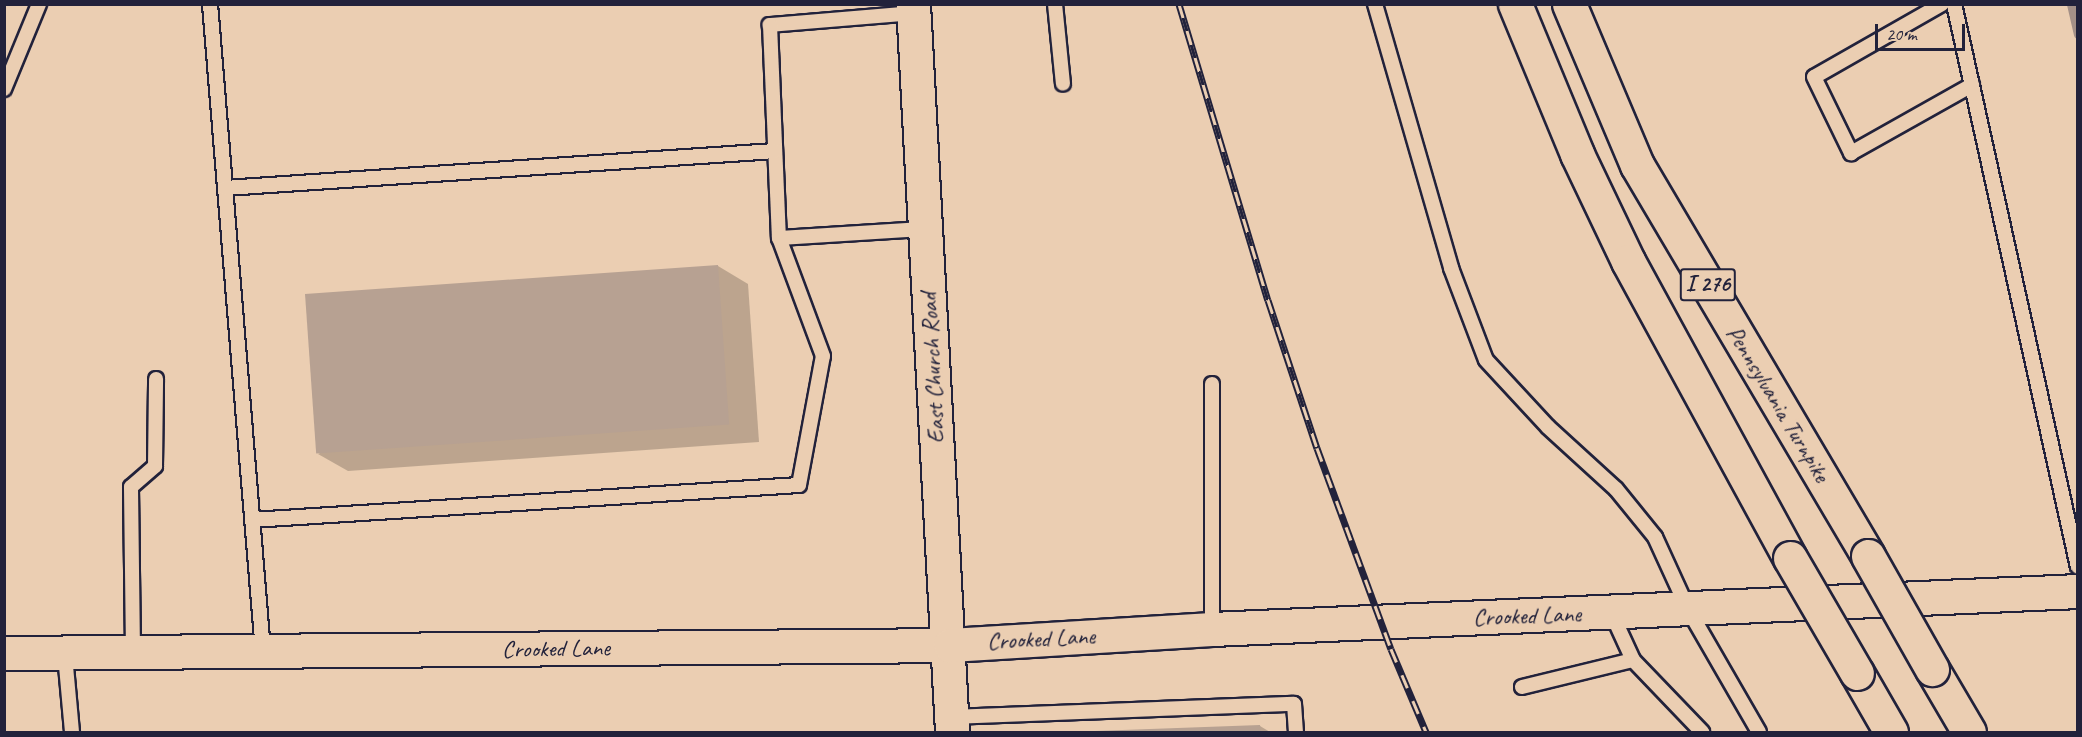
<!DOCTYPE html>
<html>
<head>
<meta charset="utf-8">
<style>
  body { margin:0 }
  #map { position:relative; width:2082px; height:737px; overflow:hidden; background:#ebceb2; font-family:Caveat,sans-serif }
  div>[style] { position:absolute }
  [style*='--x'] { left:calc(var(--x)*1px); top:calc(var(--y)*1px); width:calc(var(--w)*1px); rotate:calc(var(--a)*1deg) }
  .shadow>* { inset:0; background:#0003 }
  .stream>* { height:9px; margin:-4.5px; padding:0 4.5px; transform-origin:4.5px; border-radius:4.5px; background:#a49087 }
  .building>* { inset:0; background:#b7a192; transform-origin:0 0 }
  .roads { filter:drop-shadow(2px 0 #22223b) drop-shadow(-2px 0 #22223b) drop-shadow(0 2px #22223b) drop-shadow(0 -2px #22223b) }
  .service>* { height:14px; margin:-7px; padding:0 7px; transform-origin:7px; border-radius:7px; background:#ebceb2 }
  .tertiary>* { height:33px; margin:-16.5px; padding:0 16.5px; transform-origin:16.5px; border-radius:16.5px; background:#ebceb2 }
  .motorway>* { height:33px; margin:-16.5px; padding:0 16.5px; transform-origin:16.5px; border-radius:16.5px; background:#ebceb2 }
  .rail>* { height:7px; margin-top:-3.5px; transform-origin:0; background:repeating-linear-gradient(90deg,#ebceb2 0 14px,#22223b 0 28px); box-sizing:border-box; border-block:2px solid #22223b }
  .bridges { filter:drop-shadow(2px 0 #22223b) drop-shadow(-2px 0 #22223b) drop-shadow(0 2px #22223b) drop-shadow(0 -2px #22223b) }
  .motorway-bridge>* { height:33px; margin:-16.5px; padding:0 16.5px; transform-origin:16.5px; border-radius:16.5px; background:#ebceb2 }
  span { translate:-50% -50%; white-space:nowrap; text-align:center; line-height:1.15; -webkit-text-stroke:5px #ebceb2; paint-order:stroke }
  .shield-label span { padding:2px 4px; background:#ebceb2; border:2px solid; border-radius:4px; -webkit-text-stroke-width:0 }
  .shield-label { font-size:22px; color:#22223b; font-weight:700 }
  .street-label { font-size:24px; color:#22223b }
  .frame { position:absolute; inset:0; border:6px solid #22223b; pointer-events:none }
  .scale { position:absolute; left:1875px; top:24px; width:90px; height:27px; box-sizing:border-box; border:3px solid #22223b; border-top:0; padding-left:8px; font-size:18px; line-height:21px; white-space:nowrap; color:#22223b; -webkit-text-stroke:4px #ebceb2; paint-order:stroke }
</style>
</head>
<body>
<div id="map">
  <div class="shadow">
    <i style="clip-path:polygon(718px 266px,748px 284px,759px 442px,348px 471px,318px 454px)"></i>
    <i style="clip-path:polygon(1260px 726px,1270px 732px,1083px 732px)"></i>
  </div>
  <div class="stream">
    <i style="--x:2071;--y:4;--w:31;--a:77"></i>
  </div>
  <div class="building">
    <i style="left:718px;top:265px;width:160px;height:414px;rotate:86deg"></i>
    <i style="clip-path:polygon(1260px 725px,1261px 732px,1095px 732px,1095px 731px)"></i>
  </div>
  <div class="roads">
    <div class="service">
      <i style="--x:210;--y:4;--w:649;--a:85.32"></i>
      <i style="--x:1055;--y:4;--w:80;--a:84.3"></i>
      <i style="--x:1375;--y:4;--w:275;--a:73.9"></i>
      <i style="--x:1451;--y:268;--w:98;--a:69.2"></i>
      <i style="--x:1486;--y:360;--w:91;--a:47.2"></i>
      <i style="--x:1548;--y:427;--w:92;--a:42.4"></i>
      <i style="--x:1616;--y:489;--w:62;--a:50.9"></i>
      <i style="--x:1655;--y:537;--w:79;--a:65.4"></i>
      <i style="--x:1688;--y:609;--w:142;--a:60"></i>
      <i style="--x:1942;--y:4;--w:147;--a:150.3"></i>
      <i style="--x:1814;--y:77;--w:85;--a:64"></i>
      <i style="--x:1851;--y:153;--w:139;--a:-29.3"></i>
      <i style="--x:1954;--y:4;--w:576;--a:77.58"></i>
      <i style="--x:913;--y:13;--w:144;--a:175.2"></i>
      <i style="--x:770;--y:25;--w:213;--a:87.6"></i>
      <i style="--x:779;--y:238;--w:145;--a:-3.6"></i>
      <i style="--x:4;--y:89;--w:92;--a:-67.6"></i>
      <i style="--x:225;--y:188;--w:551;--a:-3.85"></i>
      <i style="--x:252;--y:520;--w:548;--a:-3.66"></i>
      <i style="--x:799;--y:485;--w:131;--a:-79.5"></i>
      <i style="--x:823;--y:356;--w:126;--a:-110.4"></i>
      <i style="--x:1212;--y:629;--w:245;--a:-90"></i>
      <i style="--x:133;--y:652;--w:165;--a:-90.7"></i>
      <i style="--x:131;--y:487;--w:32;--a:-41"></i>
      <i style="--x:155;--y:466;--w:87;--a:-89.3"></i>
      <i style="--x:65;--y:655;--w:77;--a:84.8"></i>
      <i style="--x:1633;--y:660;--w:100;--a:46.2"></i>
      <i style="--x:1522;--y:687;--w:114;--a:-13.7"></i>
      <i style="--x:1633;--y:660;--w:53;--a:-114.6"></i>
      <i style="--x:951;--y:717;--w:343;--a:-2.2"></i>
      <i style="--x:1294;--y:704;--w:28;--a:86"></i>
    </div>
    <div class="tertiary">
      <i style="--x:913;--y:4;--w:729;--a:86.93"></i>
      <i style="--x:4;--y:653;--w:946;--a:-0.48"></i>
      <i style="--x:950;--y:645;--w:262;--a:-3.5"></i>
      <i style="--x:1212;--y:629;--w:867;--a:-2.51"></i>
    </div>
    <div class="motorway">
      <i style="--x:1515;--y:4;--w:162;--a:67.5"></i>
      <i style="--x:1577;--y:154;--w:119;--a:64.5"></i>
      <i style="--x:1628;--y:261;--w:338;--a:61.4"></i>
      <i style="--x:1569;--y:4;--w:175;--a:67.1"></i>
      <i style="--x:1637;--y:165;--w:454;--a:59.4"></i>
      <i style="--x:1932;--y:669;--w:73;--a:59.6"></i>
      <i style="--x:1857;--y:673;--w:68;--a:60"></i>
    </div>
  </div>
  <div class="rail">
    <i style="--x:1179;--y:4;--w:309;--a:73.3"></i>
    <i style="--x:1268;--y:300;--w:156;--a:71.7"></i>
    <i style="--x:1317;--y:448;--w:214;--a:69.8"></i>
    <i style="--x:1391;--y:649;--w:90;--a:67.1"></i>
  </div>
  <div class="bridges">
    <div class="motorway-bridge">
      <i style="--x:1868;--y:556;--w:130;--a:60.5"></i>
      <i style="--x:1790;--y:558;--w:133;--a:59.8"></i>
    </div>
  </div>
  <div class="shield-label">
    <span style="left:1708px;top:285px">I 276</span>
  </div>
  <div class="street-label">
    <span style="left:933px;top:368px;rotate:-93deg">East Church Road</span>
    <span style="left:1778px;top:404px;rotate:59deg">Pennsylvania Turnpike</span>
    <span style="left:1527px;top:616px;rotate:-2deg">Crooked Lane</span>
    <span style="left:1041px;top:639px;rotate:-3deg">Crooked Lane</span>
    <span style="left:556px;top:649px;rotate:-1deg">Crooked Lane</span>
  </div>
  <div class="frame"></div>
  <div class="scale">20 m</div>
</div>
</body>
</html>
